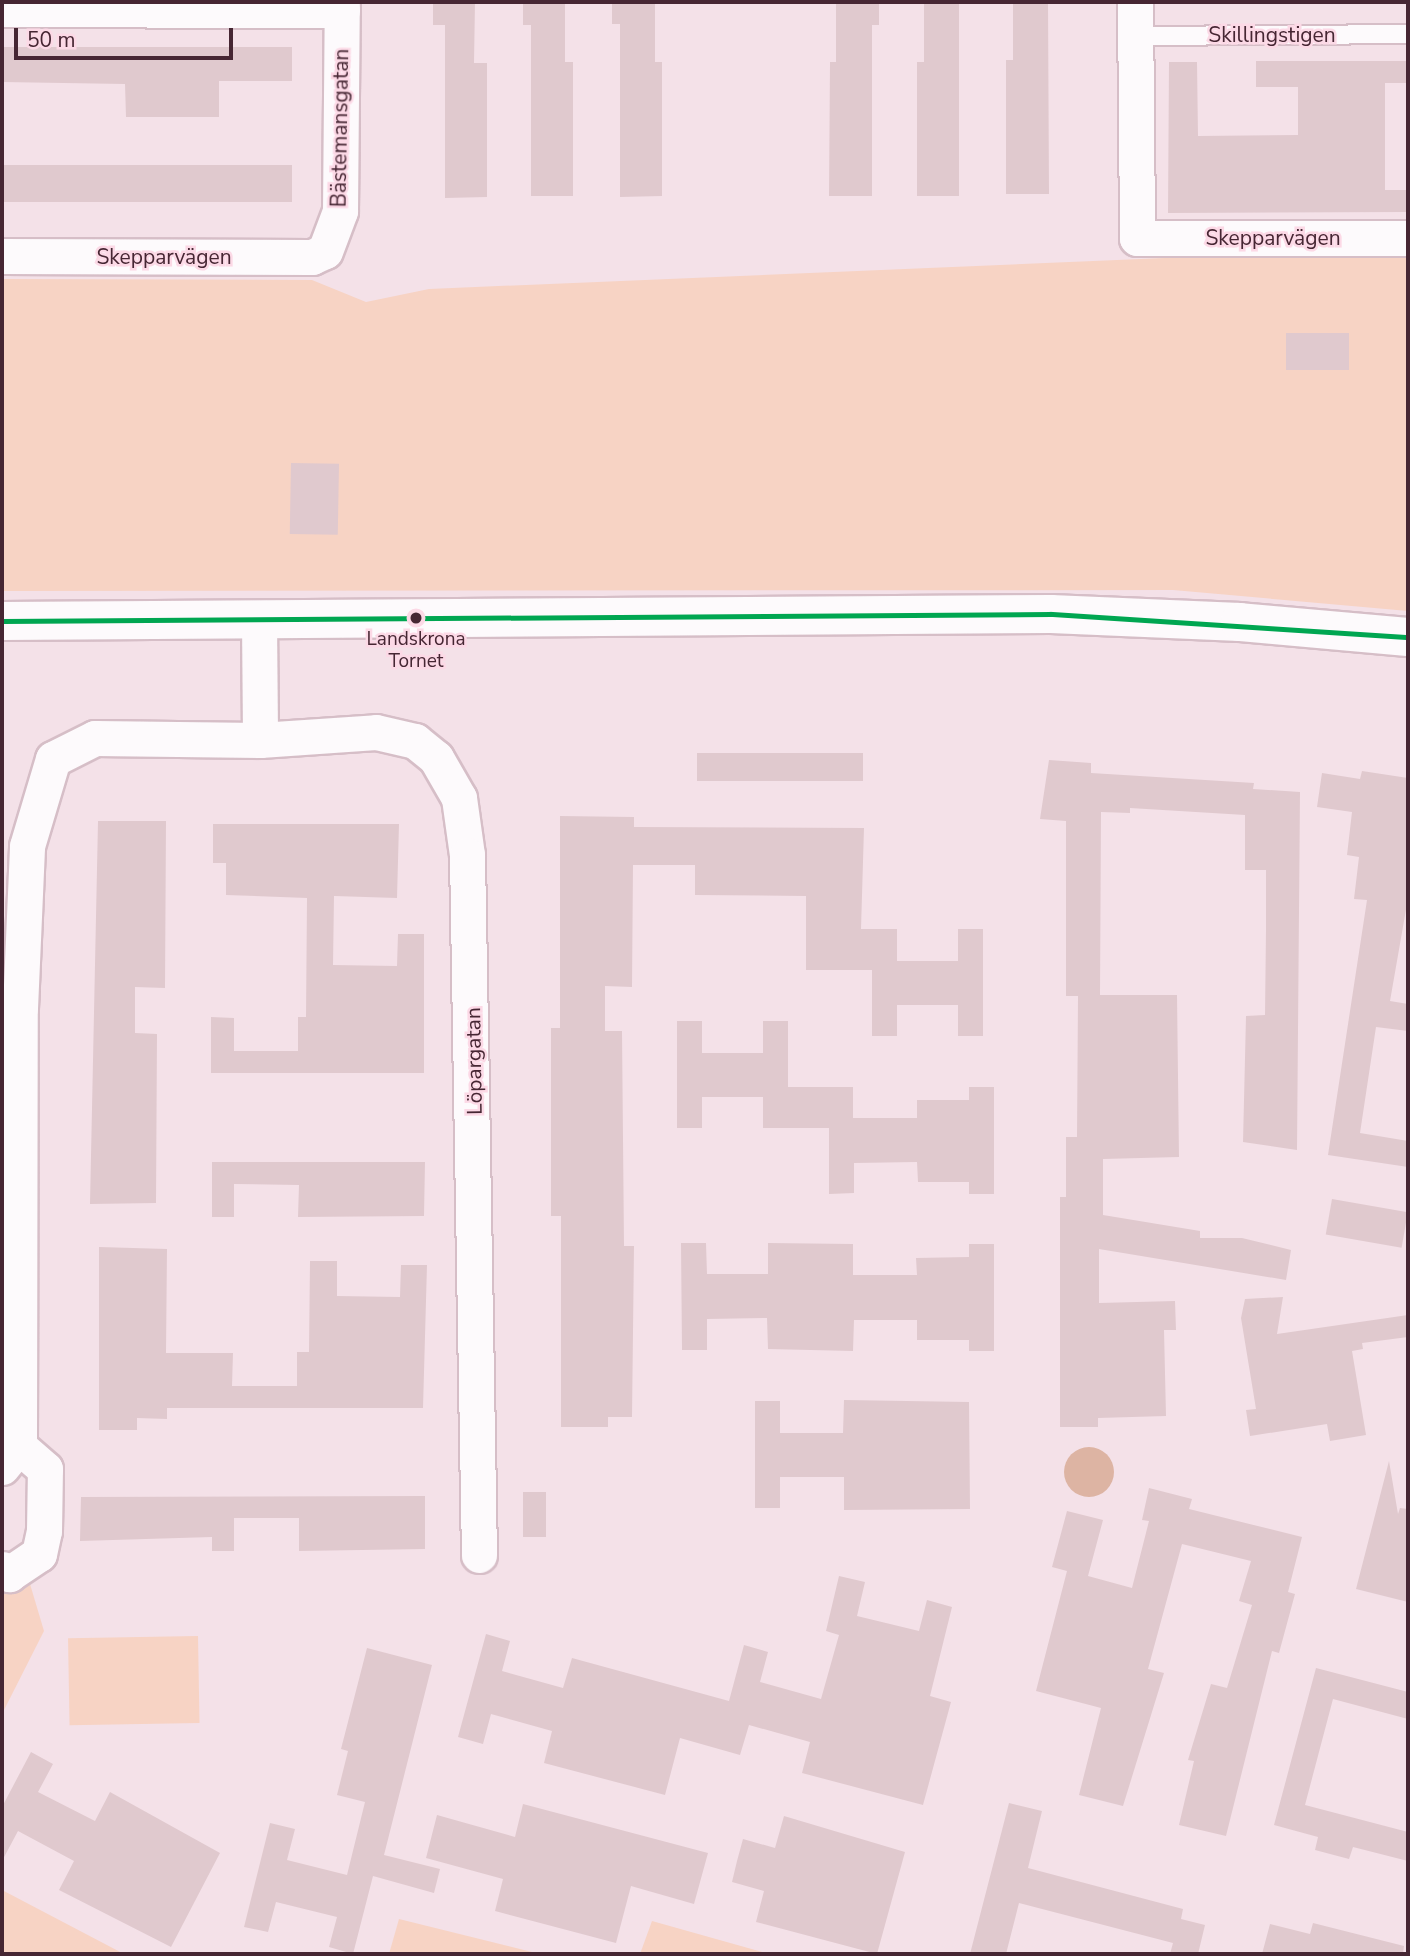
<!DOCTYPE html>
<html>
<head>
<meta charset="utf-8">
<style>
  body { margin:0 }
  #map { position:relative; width:1410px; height:1956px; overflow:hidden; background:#f4e1e8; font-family:"Nunito Sans",sans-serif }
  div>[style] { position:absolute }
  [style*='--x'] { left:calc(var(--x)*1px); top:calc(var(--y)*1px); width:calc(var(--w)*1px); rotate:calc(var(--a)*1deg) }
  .green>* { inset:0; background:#f7d3c4; transform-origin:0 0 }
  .forest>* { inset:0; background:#ddb4a3 }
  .round { border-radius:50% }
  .building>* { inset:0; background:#e0c9ce; transform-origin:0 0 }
  .roads { filter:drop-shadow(2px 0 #d6bec7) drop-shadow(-2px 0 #d6bec7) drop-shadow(0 2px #d6bec7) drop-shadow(0 -2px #d6bec7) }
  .service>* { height:18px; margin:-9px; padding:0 9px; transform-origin:9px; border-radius:9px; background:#fdfafc }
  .minor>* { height:35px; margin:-17.5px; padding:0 17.5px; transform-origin:17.5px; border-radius:17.5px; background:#fdfafc }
  .tertiary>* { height:38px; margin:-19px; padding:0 19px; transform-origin:19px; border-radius:19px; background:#fdfafc }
  .bus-1>* { height:5px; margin:-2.5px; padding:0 2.5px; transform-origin:2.5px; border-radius:2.5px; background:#00a651 }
  .dots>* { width:19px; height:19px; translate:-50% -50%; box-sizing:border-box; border:4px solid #fcd9e6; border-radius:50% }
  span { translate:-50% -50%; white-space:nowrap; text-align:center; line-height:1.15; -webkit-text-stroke:5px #fcd9e6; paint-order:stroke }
  .bus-label { font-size:19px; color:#462633 }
  .street-label { font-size:21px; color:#462633 }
  .frame { position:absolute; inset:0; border:4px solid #462633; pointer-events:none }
  .scale { position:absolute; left:14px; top:28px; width:219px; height:32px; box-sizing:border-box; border:4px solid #462633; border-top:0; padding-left:9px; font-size:21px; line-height:24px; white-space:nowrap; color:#462633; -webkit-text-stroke:5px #fcd9e6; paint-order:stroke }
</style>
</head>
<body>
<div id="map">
  <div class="green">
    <i style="clip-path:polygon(1236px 255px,1408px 255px,1408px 611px,1173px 590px,2px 591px,2px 279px,312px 280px,366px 302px,429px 289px)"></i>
    <i style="clip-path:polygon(30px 1584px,44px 1631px,2px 1714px,2px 1585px)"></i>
    <i style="left:198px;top:1636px;width:87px;height:130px;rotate:89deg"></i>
    <i style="clip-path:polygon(2px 1890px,124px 1954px,2px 1954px)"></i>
    <i style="clip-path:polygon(399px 1919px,540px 1954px,389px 1954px)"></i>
    <i style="clip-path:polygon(652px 1921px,769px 1954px,640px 1954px)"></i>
  </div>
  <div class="forest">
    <i class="round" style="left:1064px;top:1447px;width:50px;height:50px"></i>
  </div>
  <div class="building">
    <i style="clip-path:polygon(433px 2px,475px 2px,474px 63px,487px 63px,487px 197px,445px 198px,445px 25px,433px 25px)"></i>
    <i style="clip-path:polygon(523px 2px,565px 2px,565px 62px,573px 62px,573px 196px,531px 196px,531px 25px,523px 25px)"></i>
    <i style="clip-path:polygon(612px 2px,655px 2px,655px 62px,662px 62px,662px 196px,620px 197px,620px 24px,612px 24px)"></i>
    <i style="clip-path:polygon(836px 2px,879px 2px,879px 25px,872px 25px,872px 196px,829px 196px,830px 62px,836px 62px)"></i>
    <i style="clip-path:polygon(924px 2px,959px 2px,959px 196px,917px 196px,917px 62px,924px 62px)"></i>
    <i style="clip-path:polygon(1013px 2px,1048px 2px,1049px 194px,1006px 194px,1006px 60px,1013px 60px)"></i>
    <i style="clip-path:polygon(2px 47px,292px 47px,292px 81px,219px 81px,219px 117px,126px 117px,125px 84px,2px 82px)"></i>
    <i style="clip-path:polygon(1256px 61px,1408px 61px,1408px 83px,1385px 83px,1385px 190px,1408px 190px,1408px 212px,1168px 213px,1169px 62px,1197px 62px,1198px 136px,1298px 135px,1298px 87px,1256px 87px)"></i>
    <i style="left:2px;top:165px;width:290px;height:37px"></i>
    <i style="left:1286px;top:333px;width:63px;height:37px"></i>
    <i style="left:291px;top:463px;width:48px;height:71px;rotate:1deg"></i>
    <i style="left:697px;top:753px;width:166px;height:28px"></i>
    <i style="clip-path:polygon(1049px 760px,1091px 763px,1091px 773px,1254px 783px,1253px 789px,1300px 792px,1297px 1150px,1243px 1142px,1246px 1016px,1265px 1015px,1266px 929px,1266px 870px,1245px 870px,1245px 815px,1130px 808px,1130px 813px,1101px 812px,1100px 995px,1177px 995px,1179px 1157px,1103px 1159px,1103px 1215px,1200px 1231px,1200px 1238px,1242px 1238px,1291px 1250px,1286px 1280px,1099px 1249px,1099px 1303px,1175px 1301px,1176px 1330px,1164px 1330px,1166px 1416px,1098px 1418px,1098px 1427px,1060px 1427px,1060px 1197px,1066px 1197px,1066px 1137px,1077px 1137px,1078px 996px,1066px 996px,1066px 821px,1040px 819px)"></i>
    <i style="clip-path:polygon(1362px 771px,1408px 778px,1408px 898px,1390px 1001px,1408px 1004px,1408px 1031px,1376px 1027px,1360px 1133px,1408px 1141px,1408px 1167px,1328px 1155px,1367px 900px,1354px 899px,1359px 857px,1347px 855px,1352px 812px,1317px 807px,1322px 773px,1360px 779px)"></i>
    <i style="clip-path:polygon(560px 816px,634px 817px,634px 827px,864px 828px,861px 929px,897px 929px,897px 961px,958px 961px,958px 929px,983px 929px,983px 1036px,958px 1036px,958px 1005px,897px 1005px,897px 1036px,872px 1036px,872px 970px,806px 970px,806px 896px,695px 895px,695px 865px,633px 865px,632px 987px,605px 986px,605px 1031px,622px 1031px,624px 1246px,634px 1246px,632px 1417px,608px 1417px,608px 1427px,561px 1427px,561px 1216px,551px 1216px,551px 1028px,560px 1028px)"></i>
    <i style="clip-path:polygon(98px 821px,166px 821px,165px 988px,135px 987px,135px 1033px,157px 1034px,156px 1203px,90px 1204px)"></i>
    <i style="clip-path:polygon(213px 824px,399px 824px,397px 898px,334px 896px,333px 965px,397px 966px,398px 934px,424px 934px,424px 1073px,211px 1073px,211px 1017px,234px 1018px,234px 1051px,298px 1051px,298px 1017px,306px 1017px,307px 898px,226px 895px,226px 863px,213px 863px)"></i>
    <i style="clip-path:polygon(677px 1021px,702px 1021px,702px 1053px,763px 1053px,763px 1021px,788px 1021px,788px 1087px,853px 1087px,853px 1118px,917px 1118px,917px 1100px,969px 1100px,969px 1087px,994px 1087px,994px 1194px,969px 1194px,969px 1182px,918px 1182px,917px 1162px,854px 1163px,854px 1193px,829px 1194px,829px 1128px,763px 1128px,763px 1097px,702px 1097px,702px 1128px,677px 1128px)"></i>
    <i style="clip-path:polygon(212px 1162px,425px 1162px,424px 1216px,298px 1217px,299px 1185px,234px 1184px,234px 1217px,212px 1217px)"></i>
    <i style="left:1332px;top:1199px;width:77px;height:36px;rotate:10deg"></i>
    <i style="clip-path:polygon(681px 1243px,706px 1243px,707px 1274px,768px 1274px,768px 1243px,853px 1244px,853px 1275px,917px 1275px,916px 1258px,969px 1257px,969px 1244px,994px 1244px,994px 1351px,969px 1351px,969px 1340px,917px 1340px,917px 1320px,854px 1320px,853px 1351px,768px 1349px,767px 1318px,707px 1319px,707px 1350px,682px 1350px)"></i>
    <i style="clip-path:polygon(99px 1247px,167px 1249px,166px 1353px,233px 1353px,232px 1386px,297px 1386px,297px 1352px,309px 1352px,310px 1261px,337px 1261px,337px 1296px,400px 1297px,401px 1265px,427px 1265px,423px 1408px,167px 1408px,167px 1419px,137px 1418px,137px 1430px,99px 1430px)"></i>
    <i style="clip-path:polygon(1283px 1297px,1277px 1334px,1408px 1315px,1408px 1337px,1362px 1343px,1363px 1349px,1352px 1351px,1366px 1435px,1330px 1441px,1327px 1424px,1250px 1436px,1246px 1410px,1256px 1409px,1241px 1318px,1245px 1299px)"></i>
    <i style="clip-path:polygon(844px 1400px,969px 1402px,970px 1509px,844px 1510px,844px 1477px,780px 1477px,780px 1508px,755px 1508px,755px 1401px,780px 1401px,780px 1433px,843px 1433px)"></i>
    <i style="clip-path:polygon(1389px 1461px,1398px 1514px,1400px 1508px,1408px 1509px,1408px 1602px,1356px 1589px)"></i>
    <i style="clip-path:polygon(1149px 1488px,1192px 1499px,1189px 1509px,1302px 1537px,1288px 1592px,1295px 1594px,1279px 1653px,1272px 1651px,1226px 1836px,1179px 1825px,1194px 1761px,1188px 1760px,1211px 1684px,1227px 1688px,1252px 1605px,1239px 1601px,1251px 1561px,1182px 1544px,1148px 1669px,1164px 1673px,1123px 1806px,1079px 1795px,1101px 1708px,1036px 1691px,1067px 1571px,1052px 1567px,1067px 1511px,1103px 1520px,1088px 1576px,1132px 1588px,1149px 1521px,1142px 1520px)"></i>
    <i style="left:523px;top:1492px;width:23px;height:45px"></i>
    <i style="clip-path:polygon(425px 1496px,425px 1549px,299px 1551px,299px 1518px,234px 1518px,234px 1551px,212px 1551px,212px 1537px,80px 1541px,81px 1497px)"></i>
    <i style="clip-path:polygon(839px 1576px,865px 1582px,857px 1616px,919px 1631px,927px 1600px,952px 1607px,930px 1696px,951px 1702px,923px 1805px,802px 1773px,810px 1742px,749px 1725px,740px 1755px,680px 1738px,665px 1795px,544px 1763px,552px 1731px,491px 1714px,483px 1744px,458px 1737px,486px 1634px,510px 1641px,502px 1671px,563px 1688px,572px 1658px,729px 1701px,744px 1645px,768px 1652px,760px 1682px,821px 1699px,839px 1635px,826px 1631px)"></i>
    <i style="clip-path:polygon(367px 1648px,432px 1665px,384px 1855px,440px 1869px,434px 1893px,373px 1876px,353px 1954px,329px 1947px,337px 1917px,276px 1902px,268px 1932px,244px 1927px,270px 1823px,295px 1829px,287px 1860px,347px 1875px,365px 1802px,337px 1795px,348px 1751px,341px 1749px)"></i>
    <i style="clip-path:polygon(1316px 1668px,1408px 1692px,1408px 1719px,1333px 1699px,1305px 1805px,1408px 1832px,1408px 1861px,1353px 1847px,1349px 1859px,1315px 1850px,1318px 1837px,1274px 1825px)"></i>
    <i style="clip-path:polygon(31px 1752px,53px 1764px,38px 1792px,95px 1821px,110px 1792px,220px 1853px,171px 1947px,59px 1890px,74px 1861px,18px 1831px,2px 1861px,2px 1807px)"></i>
    <i style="clip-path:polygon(1009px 1803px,1042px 1811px,1028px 1868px,1183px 1909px,1181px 1919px,1205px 1925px,1198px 1954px,1170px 1954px,1173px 1943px,1019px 1903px,1006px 1954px,970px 1954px)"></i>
    <i style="clip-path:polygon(523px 1804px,708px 1853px,694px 1904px,631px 1886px,616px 1943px,495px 1911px,503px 1879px,426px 1858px,437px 1815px,515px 1837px)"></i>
    <i style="clip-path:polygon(784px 1816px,905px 1852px,877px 1954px,756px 1922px,764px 1891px,732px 1882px,737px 1861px,743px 1839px,775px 1848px)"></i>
    <i style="clip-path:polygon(1313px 1923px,1404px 1946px,1403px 1954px,1262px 1954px,1270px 1924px,1310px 1934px)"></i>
  </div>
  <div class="roads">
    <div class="service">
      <i style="--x:1135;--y:36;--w:273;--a:-0.4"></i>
    </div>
    <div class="minor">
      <i style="--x:1135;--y:2;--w:236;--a:89.5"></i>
      <i style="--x:1137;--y:238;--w:271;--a:0"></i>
      <i style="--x:2;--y:9;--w:340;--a:0.2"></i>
      <i style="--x:2;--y:256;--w:310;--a:0.2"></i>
      <i style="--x:312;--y:257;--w:14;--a:-25"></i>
      <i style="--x:325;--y:251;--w:43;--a:-69.4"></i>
      <i style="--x:340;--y:211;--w:209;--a:-89.5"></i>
      <i style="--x:259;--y:620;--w:120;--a:89.5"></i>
      <i style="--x:2;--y:1467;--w:27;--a:-51"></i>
      <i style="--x:19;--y:1446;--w:438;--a:-89.9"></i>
      <i style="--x:20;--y:1008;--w:162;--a:-87.5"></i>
      <i style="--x:27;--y:846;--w:91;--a:-73.4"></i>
      <i style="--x:53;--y:759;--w:47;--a:-26.6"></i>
      <i style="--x:95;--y:738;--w:165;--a:0.7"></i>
      <i style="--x:260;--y:740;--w:116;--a:-3.9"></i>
      <i style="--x:376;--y:732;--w:40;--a:13"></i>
      <i style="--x:415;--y:741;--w:27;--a:39"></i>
      <i style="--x:436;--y:758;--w:46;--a:60.1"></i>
      <i style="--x:459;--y:798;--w:58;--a:82"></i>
      <i style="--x:467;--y:855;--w:700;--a:89.02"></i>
      <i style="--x:2;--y:1569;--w:9;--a:36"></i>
      <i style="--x:9;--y:1574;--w:36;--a:-34"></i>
      <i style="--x:39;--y:1554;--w:24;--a:-78"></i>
      <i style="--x:44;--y:1531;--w:62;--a:-89.1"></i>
      <i style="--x:45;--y:1469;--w:35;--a:-139"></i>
    </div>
    <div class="tertiary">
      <i style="--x:2;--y:621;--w:1049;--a:-0.38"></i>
      <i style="--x:1051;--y:614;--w:189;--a:2.4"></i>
      <i style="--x:1240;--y:622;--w:169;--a:5.1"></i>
    </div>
  </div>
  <div class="bus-1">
    <i style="--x:2;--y:621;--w:1049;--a:-0.38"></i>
    <i style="--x:1051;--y:614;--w:358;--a:3.7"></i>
  </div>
  <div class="dots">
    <i style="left:416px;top:618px;background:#462633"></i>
  </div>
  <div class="bus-label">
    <span style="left:416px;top:651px">Landskrona<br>Tornet</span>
  </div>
  <div class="street-label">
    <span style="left:1272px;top:35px">Skillingstigen</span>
    <span style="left:340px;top:128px;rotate:-89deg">Bästemansgatan</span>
    <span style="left:1273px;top:238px">Skepparvägen</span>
    <span style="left:164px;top:257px">Skepparvägen</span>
    <span style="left:474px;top:1061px;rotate:-91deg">Löpargatan</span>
  </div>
  <div class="frame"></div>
  <div class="scale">50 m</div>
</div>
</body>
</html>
